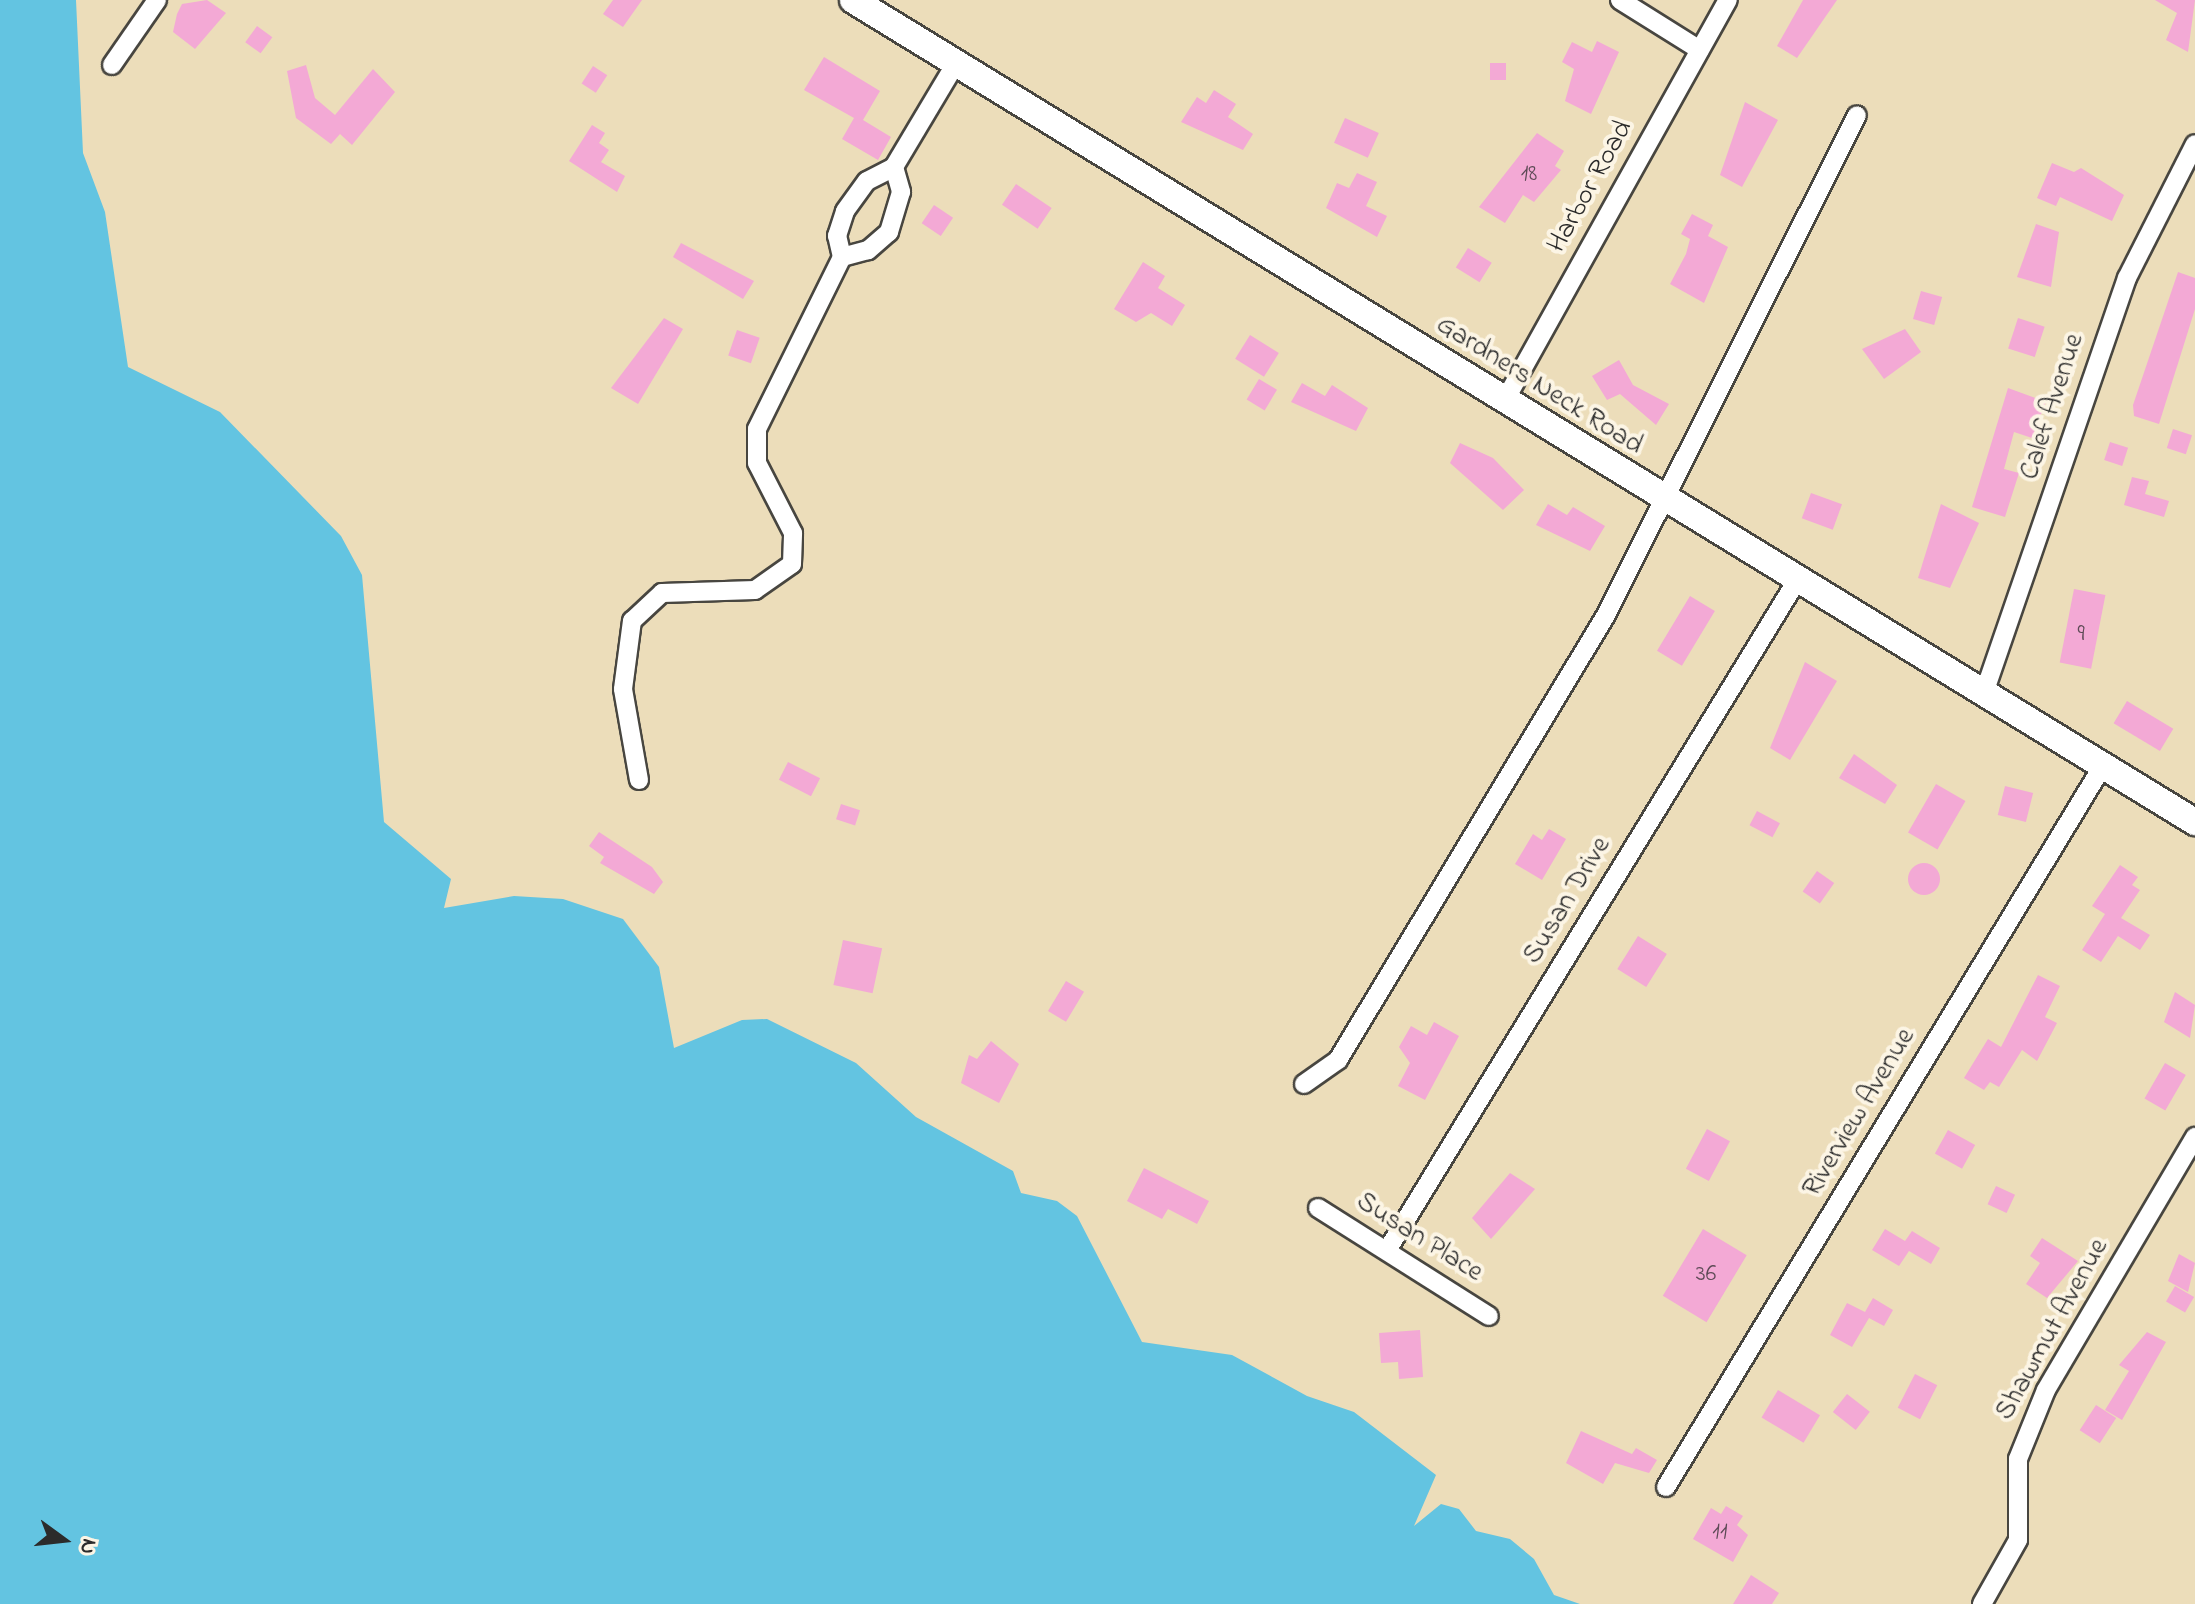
<!DOCTYPE html>
<html>
<head>
<meta charset="utf-8">
<style>
  body { margin:0 }
  #map { position:relative; width:2195px; height:1604px; overflow:hidden; background:#ecddba; font-family:"Indie Flower",sans-serif }
  div>[style] { position:absolute }
  [style*='--x'] { left:calc(var(--x)*1px); top:calc(var(--y)*1px); width:calc(var(--w)*1px); rotate:calc(var(--a)*1deg) }
  .water>* { inset:0; background:#63c4e1 }
  .building>* { inset:0; background:#f3a9d5; transform-origin:0 0 }
  .round { border-radius:50% }
  .roads { filter:drop-shadow(2px 0 #484640) drop-shadow(-2px 0 #484640) drop-shadow(0 2px #484640) drop-shadow(0 -2px #484640) }
  .street>* { height:18px; margin:-9px; padding:0 9px; transform-origin:9px; border-radius:9px; background:#fff }
  .secondary>* { height:26px; margin:-13px; padding:0 13px; transform-origin:13px; border-radius:13px; background:#fff }
  span { translate:-50% -50%; white-space:nowrap; text-align:center; line-height:1.15; -webkit-text-stroke:8px #fcf5e5; paint-order:stroke }
  .number-label { font-size:24px; color:#5d4a56 }
  .number-label span { -webkit-text-stroke-width:0 }
  .street-label { font-size:28px; color:#2b2b2b }
  .north { position:absolute; left:24px; top:1500px; width:80px; height:80px; -webkit-text-stroke:6px #fcf5e5; paint-order:stroke; rotate:105deg; font-size:22px; font-weight:700; line-height:32px; text-align:center; color:#2b2b2b }
  .north::after { content:''; display:block; margin:auto; width:28px; height:36px; background:#2b2b2b; clip-path:polygon(50% 0,100% 100%,50% 72%,0 100%) }
</style>
</head>
<body>
<div id="map">
  <div class="water">
    <i style="clip-path:polygon(0 0,76px 0,83px 153px,105px 212px,128px 367px,220px 412px,341px 536px,362px 575px,384px 822px,451px 879px,444px 908px,514px 896px,563px 899px,623px 919px,659px 967px,674px 1048px,742px 1020px,767px 1019px,856px 1063px,916px 1117px,1013px 1171px,1021px 1193px,1057px 1201px,1077px 1216px,1142px 1342px,1232px 1355px,1307px 1396px,1354px 1412px,1436px 1475px,1414px 1526px,1441px 1504px,1459px 1509px,1476px 1531px,1510px 1539px,1534px 1559px,1554px 1595px,1580px 1604px,0 1604px)"></i>
  </div>
  <div class="building">
    <i style="clip-path:polygon(207px 0,226px 13px,195px 49px,173px 32px,177px 14px,182px 4px)"></i>
    <i style="clip-path:polygon(613px 0,642px 0,623px 27px,603px 14px)"></i>
    <i style="clip-path:polygon(1803px 0,1837px 0,1797px 58px,1777px 46px)"></i>
    <i style="clip-path:polygon(2155px 0,2195px 0,2188px 52px,2166px 40px,2177px 13px)"></i>
    <i style="left:257px;top:26px;width:19px;height:20px;rotate:36deg"></i>
    <i style="clip-path:polygon(1597px 41px,1619px 52px,1591px 114px,1565px 101px,1574px 69px,1562px 62px,1572px 42px,1592px 52px)"></i>
    <i style="clip-path:polygon(824px 57px,880px 91px,863px 120px,891px 137px,878px 160px,842px 139px,854px 118px,804px 90px)"></i>
    <i style="left:1506px;top:63px;width:17px;height:16px;rotate:90deg"></i>
    <i style="clip-path:polygon(306px 65px,315px 98px,335px 115px,373px 69px,395px 92px,352px 145px,340px 134px,331px 144px,296px 118px,287px 71px)"></i>
    <i style="left:593px;top:66px;width:17px;height:21px;rotate:33deg"></i>
    <i style="clip-path:polygon(1214px 90px,1236px 104px,1228px 117px,1253px 134px,1243px 150px,1181px 122px,1197px 97px,1206px 103px)"></i>
    <i style="clip-path:polygon(1745px 102px,1778px 120px,1742px 187px,1720px 175px)"></i>
    <i style="left:1345px;top:118px;width:37px;height:27px;rotate:24deg"></i>
    <i style="clip-path:polygon(592px 125px,605px 133px,599px 143px,609px 150px,601px 162px,625px 176px,617px 192px,569px 161px)"></i>
    <i style="clip-path:polygon(1537px 133px,1564px 151px,1555px 166px,1561px 170px,1534px 202px,1523px 195px,1505px 223px,1479px 207px)"></i>
    <i style="clip-path:polygon(2052px 163px,2074px 172px,2081px 168px,2124px 195px,2112px 221px,2060px 197px,2056px 206px,2037px 198px)"></i>
    <i style="clip-path:polygon(1357px 173px,1377px 182px,1366px 206px,1387px 216px,1377px 237px,1326px 208px,1337px 183px,1349px 188px)"></i>
    <i style="left:1016px;top:184px;width:43px;height:25px;rotate:34deg"></i>
    <i style="left:934px;top:205px;width:23px;height:22px;rotate:34deg"></i>
    <i style="clip-path:polygon(1692px 214px,1713px 225px,1708px 236px,1728px 247px,1704px 303px,1670px 284px,1686px 254px,1690px 239px,1681px 234px)"></i>
    <i style="clip-path:polygon(2036px 224px,2059px 232px,2051px 287px,2017px 277px)"></i>
    <i style="clip-path:polygon(681px 243px,754px 281px,743px 299px,673px 257px)"></i>
    <i style="left:1468px;top:248px;width:28px;height:23px;rotate:32deg"></i>
    <i style="clip-path:polygon(1143px 262px,1165px 276px,1158px 288px,1185px 305px,1172px 326px,1151px 313px,1136px 322px,1114px 309px)"></i>
    <i style="clip-path:polygon(2178px 272px,2195px 278px,2195px 309px,2159px 424px,2134px 416px,2133px 405px)"></i>
    <i style="left:1921px;top:291px;width:22px;height:29px;rotate:16deg"></i>
    <i style="clip-path:polygon(664px 318px,683px 329px,638px 404px,611px 388px)"></i>
    <i style="left:2018px;top:318px;width:28px;height:32px;rotate:18deg"></i>
    <i style="clip-path:polygon(1905px 329px,1921px 352px,1884px 379px,1862px 349px)"></i>
    <i style="left:737px;top:330px;width:24px;height:27px;rotate:19deg"></i>
    <i style="left:1250px;top:335px;width:34px;height:28px;rotate:32deg"></i>
    <i style="clip-path:polygon(1619px 360px,1633px 385px,1669px 404px,1656px 425px,1620px 394px,1607px 400px,1592px 376px)"></i>
    <i style="left:1259px;top:379px;width:21px;height:24px;rotate:31deg"></i>
    <i style="clip-path:polygon(1302px 383px,1325px 396px,1332px 385px,1368px 408px,1356px 431px,1291px 402px)"></i>
    <i style="clip-path:polygon(2008px 388px,2046px 402px,2032px 438px,2014px 432px,2004px 469px,2019px 473px,2005px 517px,1972px 507px)"></i>
    <i style="left:2173px;top:429px;width:20px;height:20px;rotate:18deg"></i>
    <i style="left:2110px;top:442px;width:19px;height:19px;rotate:18deg"></i>
    <i style="clip-path:polygon(1460px 443px,1493px 458px,1524px 490px,1503px 510px,1450px 463px)"></i>
    <i style="clip-path:polygon(2132px 477px,2149px 481px,2145px 494px,2169px 501px,2164px 517px,2124px 505px)"></i>
    <i style="left:1811px;top:493px;width:33px;height:27px;rotate:20deg"></i>
    <i style="clip-path:polygon(1548px 504px,1567px 515px,1573px 507px,1605px 526px,1590px 551px,1536px 525px)"></i>
    <i style="clip-path:polygon(1941px 504px,1979px 523px,1950px 588px,1918px 578px)"></i>
    <i style="left:2074px;top:589px;width:32px;height:75px;rotate:11deg"></i>
    <i style="left:1690px;top:596px;width:29px;height:64px;rotate:31deg"></i>
    <i style="clip-path:polygon(1805px 662px,1837px 681px,1790px 760px,1770px 748px)"></i>
    <i style="left:2127px;top:701px;width:54px;height:26px;rotate:31deg"></i>
    <i style="clip-path:polygon(1854px 754px,1897px 785px,1885px 804px,1839px 778px)"></i>
    <i style="left:788px;top:762px;width:36px;height:20px;rotate:27deg"></i>
    <i style="left:1936px;top:784px;width:34px;height:56px;rotate:30deg"></i>
    <i style="left:2005px;top:786px;width:29px;height:30px;rotate:14deg"></i>
    <i style="left:841px;top:804px;width:20px;height:16px;rotate:18deg"></i>
    <i style="left:1757px;top:811px;width:26px;height:16px;rotate:28deg"></i>
    <i style="clip-path:polygon(1549px 829px,1566px 839px,1542px 880px,1515px 864px,1533px 834px,1542px 840px)"></i>
    <i style="clip-path:polygon(599px 832px,652px 867px,663px 882px,654px 894px,600px 863px,604px 857px,589px 846px)"></i>
    <i class="round" style="left:1908px;top:863px;width:32px;height:32px"></i>
    <i style="clip-path:polygon(2120px 865px,2138px 877px,2132px 885px,2140px 890px,2121px 918px,2150px 935px,2140px 950px,2118px 936px,2101px 962px,2082px 950px,2105px 914px,2092px 906px)"></i>
    <i style="left:1817px;top:871px;width:21px;height:25px;rotate:35deg"></i>
    <i style="left:1638px;top:936px;width:34px;height:39px;rotate:32deg"></i>
    <i style="left:843px;top:940px;width:40px;height:46px;rotate:12deg"></i>
    <i style="clip-path:polygon(2038px 975px,2060px 986px,2045px 1017px,2057px 1023px,2037px 1061px,2022px 1050px,1999px 1087px,1990px 1082px,1984px 1090px,1964px 1078px,1988px 1039px,2001px 1047px)"></i>
    <i style="left:1066px;top:981px;width:21px;height:35px;rotate:31deg"></i>
    <i style="clip-path:polygon(2175px 992px,2195px 1005px,2190px 1038px,2164px 1022px)"></i>
    <i style="clip-path:polygon(1434px 1022px,1459px 1036px,1425px 1100px,1398px 1086px,1410px 1063px,1399px 1047px,1411px 1026px,1427px 1035px)"></i>
    <i style="clip-path:polygon(991px 1041px,1019px 1064px,999px 1103px,961px 1083px,969px 1055px,977px 1059px)"></i>
    <i style="left:2165px;top:1063px;width:24px;height:41px;rotate:30deg"></i>
    <i style="left:1707px;top:1129px;width:26px;height:45px;rotate:28deg"></i>
    <i style="left:1948px;top:1130px;width:31px;height:27px;rotate:29deg"></i>
    <i style="clip-path:polygon(1144px 1168px,1209px 1201px,1197px 1224px,1168px 1209px,1162px 1219px,1127px 1201px)"></i>
    <i style="clip-path:polygon(1510px 1173px,1535px 1189px,1491px 1239px,1472px 1218px)"></i>
    <i style="left:1996px;top:1186px;width:21px;height:20px;rotate:25deg"></i>
    <i style="left:1703px;top:1229px;width:51px;height:78px;rotate:31deg"></i>
    <i style="clip-path:polygon(1885px 1229px,1905px 1241px,1912px 1231px,1940px 1248px,1931px 1264px,1909px 1251px,1899px 1266px,1872px 1250px)"></i>
    <i style="clip-path:polygon(2042px 1238px,2078px 1261px,2047px 1298px,2026px 1284px,2040px 1263px,2030px 1256px)"></i>
    <i style="clip-path:polygon(2179px 1254px,2195px 1263px,2188px 1292px,2168px 1281px)"></i>
    <i style="left:2175px;top:1286px;width:22px;height:18px;rotate:30deg"></i>
    <i style="clip-path:polygon(1873px 1298px,1893px 1310px,1884px 1326px,1869px 1318px,1852px 1347px,1830px 1335px,1847px 1303px,1865px 1312px)"></i>
    <i style="clip-path:polygon(1420px 1330px,1423px 1377px,1399px 1379px,1398px 1362px,1381px 1363px,1379px 1333px)"></i>
    <i style="clip-path:polygon(2147px 1332px,2166px 1342px,2122px 1420px,2105px 1410px,2129px 1371px,2119px 1365px)"></i>
    <i style="left:1915px;top:1374px;width:25px;height:38px;rotate:27deg"></i>
    <i style="left:1778px;top:1390px;width:49px;height:32px;rotate:31deg"></i>
    <i style="left:1847px;top:1394px;width:29px;height:23px;rotate:38deg"></i>
    <i style="left:2096px;top:1405px;width:24px;height:30px;rotate:33deg"></i>
    <i style="clip-path:polygon(1581px 1431px,1632px 1454px,1636px 1448px,1657px 1460px,1649px 1473px,1615px 1463px,1603px 1484px,1566px 1463px)"></i>
    <i style="clip-path:polygon(1726px 1506px,1743px 1516px,1737px 1525px,1748px 1535px,1733px 1562px,1693px 1539px,1711px 1508px,1721px 1514px)"></i>
    <i style="clip-path:polygon(1751px 1575px,1779px 1593px,1772px 1604px,1733px 1604px)"></i>
  </div>
  <div class="roads">
    <div class="street">
      <i style="--x:1620;--y:0;--w:94;--a:32"></i>
      <i style="--x:112;--y:65;--w:79;--a:-55.3"></i>
      <i style="--x:894;--y:167;--w:121;--a:-59.2"></i>
      <i style="--x:1504;--y:402;--w:460;--a:-60.9"></i>
      <i style="--x:1983;--y:696;--w:442;--a:-71"></i>
      <i style="--x:2127;--y:278;--w:150;--a:-63.1"></i>
      <i style="--x:639;--y:780;--w:92;--a:-100"></i>
      <i style="--x:623;--y:689;--w:69;--a:-82.5"></i>
      <i style="--x:632;--y:621;--w:41;--a:-43"></i>
      <i style="--x:662;--y:593;--w:93;--a:-1.8"></i>
      <i style="--x:755;--y:590;--w:45;--a:-35.1"></i>
      <i style="--x:792;--y:564;--w:31;--a:-88"></i>
      <i style="--x:793;--y:533;--w:79;--a:-117.2"></i>
      <i style="--x:757;--y:463;--w:34;--a:-90"></i>
      <i style="--x:757;--y:429;--w:192;--a:-63.7"></i>
      <i style="--x:842;--y:257;--w:22;--a:-103"></i>
      <i style="--x:837;--y:236;--w:26;--a:-72"></i>
      <i style="--x:845;--y:211;--w:37;--a:-54"></i>
      <i style="--x:867;--y:181;--w:30;--a:-27"></i>
      <i style="--x:894;--y:167;--w:26;--a:74"></i>
      <i style="--x:901;--y:192;--w:42;--a:106.7"></i>
      <i style="--x:889;--y:232;--w:28;--a:139"></i>
      <i style="--x:868;--y:250;--w:27;--a:165"></i>
      <i style="--x:1304;--y:1084;--w:42;--a:-35.2"></i>
      <i style="--x:1338;--y:1060;--w:519;--a:-58.94"></i>
      <i style="--x:1606;--y:615;--w:559;--a:-63.34"></i>
      <i style="--x:1318;--y:1208;--w:202;--a:32.3"></i>
      <i style="--x:1388;--y:1249;--w:782;--a:-58.55"></i>
      <i style="--x:1666;--y:1487;--w:842;--a:-58.8"></i>
      <i style="--x:1982;--y:1604;--w:73;--a:-60.6"></i>
      <i style="--x:2018;--y:1540;--w:81;--a:-90"></i>
      <i style="--x:2018;--y:1459;--w:74;--a:-67.9"></i>
      <i style="--x:2046;--y:1390;--w:294;--a:-59.5"></i>
    </div>
    <div class="secondary">
      <i style="--x:853;--y:0;--w:1574;--a:31.49"></i>
    </div>
  </div>
  <div class="number-label">
    <span style="left:1529px;top:175px">18</span>
    <span style="left:2081px;top:635px">9</span>
    <span style="left:1706px;top:1275px">36</span>
    <span style="left:1720px;top:1533px">11</span>
  </div>
  <div class="street-label">
    <span style="left:1591px;top:187px;rotate:-61deg">Harbor Road</span>
    <span style="left:1539px;top:386px;rotate:32deg">Gardners Neck Road</span>
    <span style="left:2053px;top:407px;rotate:-72deg">Calef Avenue</span>
    <span style="left:1568px;top:901px;rotate:-59deg">Susan Drive</span>
    <span style="left:1860px;top:1113px;rotate:-59deg">Riverview Avenue</span>
    <span style="left:1419px;top:1238px;rotate:32deg">Susan Place</span>
    <span style="left:2053px;top:1330px;rotate:-61deg">Shawmut Avenue</span>
  </div>
  <div class="north">N</div>
</div>
</body>
</html>
